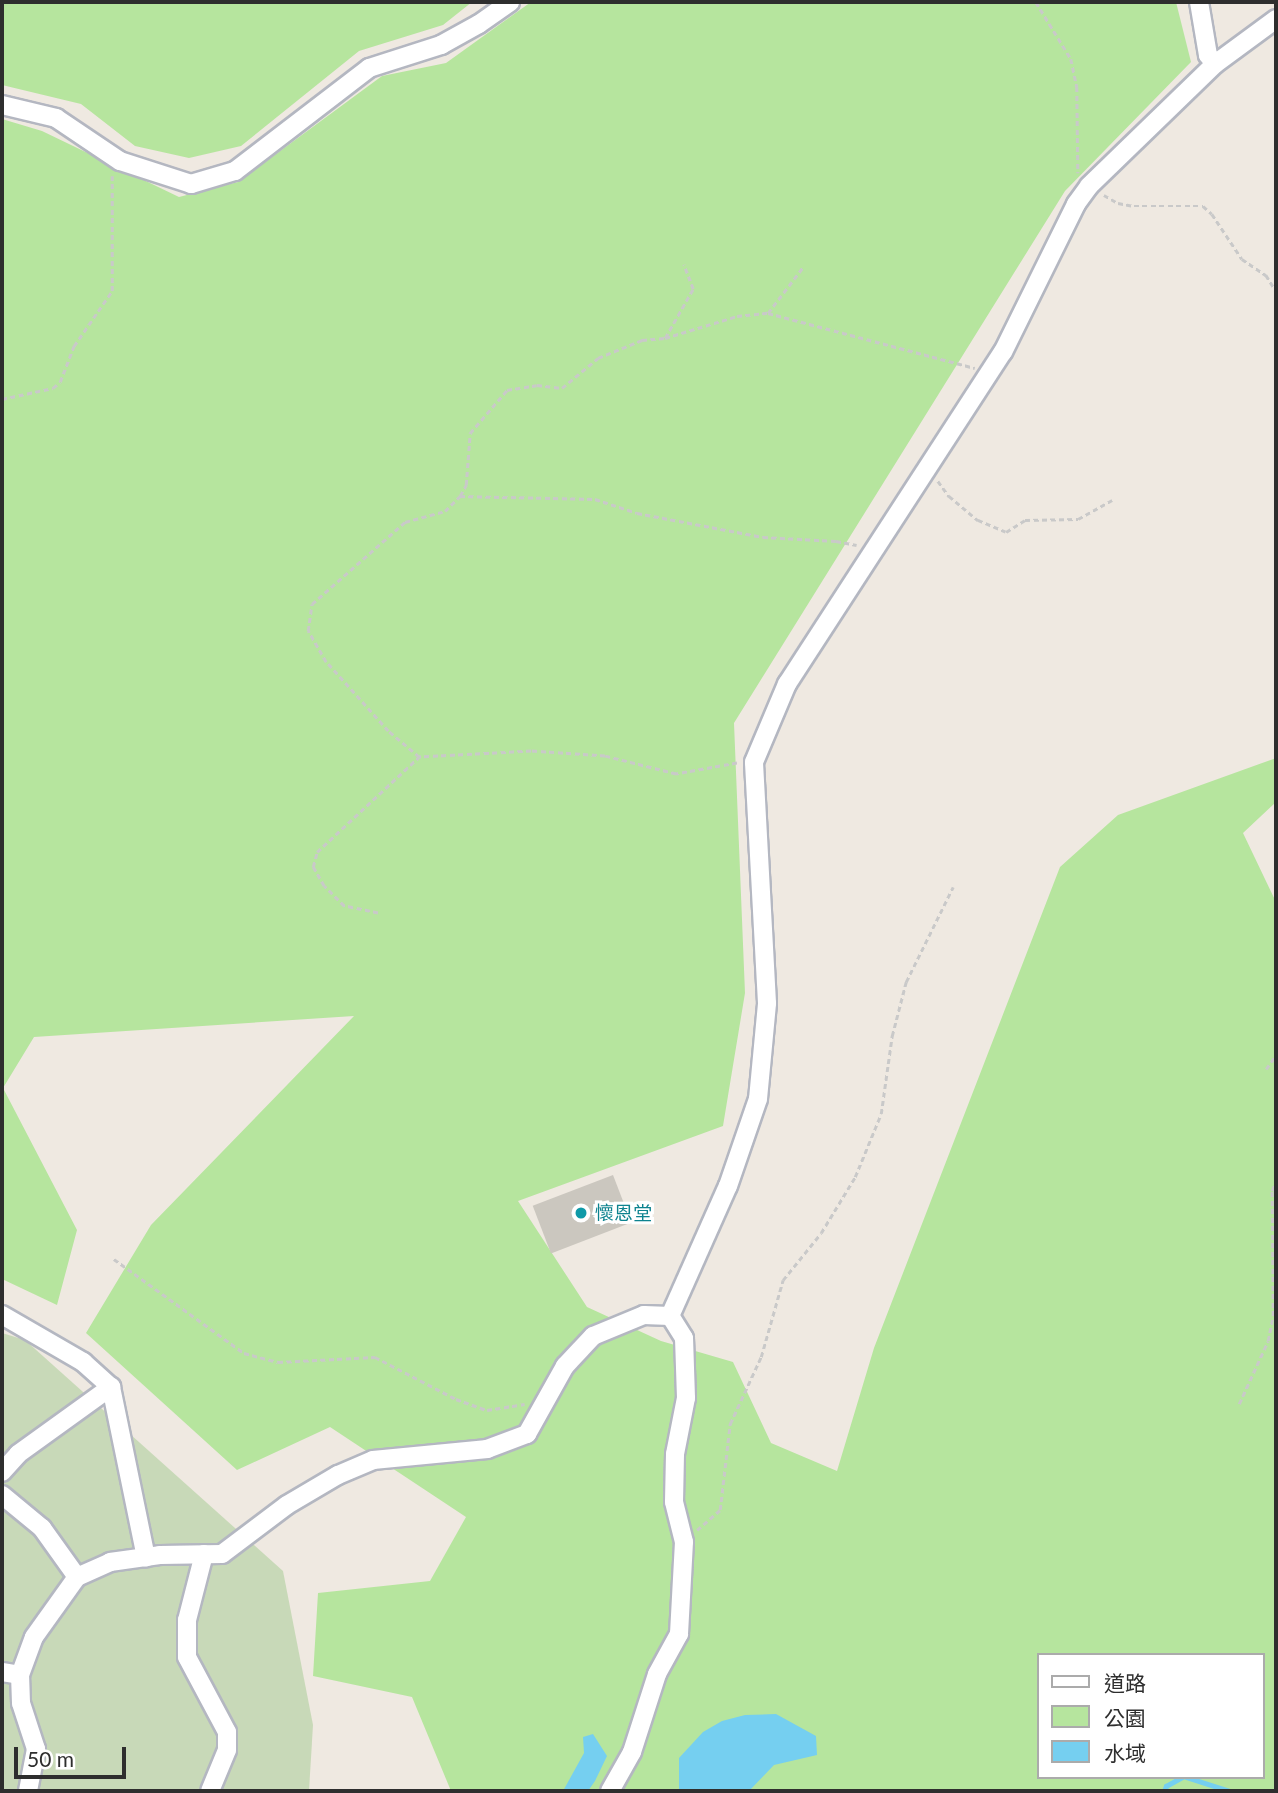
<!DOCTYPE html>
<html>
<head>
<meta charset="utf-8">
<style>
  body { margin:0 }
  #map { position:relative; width:1278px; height:1793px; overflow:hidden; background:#efe9e1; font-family:Lato,"Noto Sans TC",sans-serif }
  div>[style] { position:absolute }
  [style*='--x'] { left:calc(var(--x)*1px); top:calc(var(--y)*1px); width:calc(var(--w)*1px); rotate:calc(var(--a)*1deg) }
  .green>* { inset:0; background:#b6e59e }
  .cemetery>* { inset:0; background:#c8d9b8 }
  .water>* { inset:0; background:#75cff0 }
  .stream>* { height:4.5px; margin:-2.25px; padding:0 2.25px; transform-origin:2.25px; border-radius:2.25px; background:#75cff0 }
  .building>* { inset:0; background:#cbc7bf; transform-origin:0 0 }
  .path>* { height:2.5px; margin-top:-1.25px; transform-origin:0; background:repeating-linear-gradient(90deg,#c9c9c9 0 5px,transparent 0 8.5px) }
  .roads { filter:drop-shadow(2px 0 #b4b7c1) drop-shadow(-2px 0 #b4b7c1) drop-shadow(0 2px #b4b7c1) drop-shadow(0 -2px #b4b7c1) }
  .minor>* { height:18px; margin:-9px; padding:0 9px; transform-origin:9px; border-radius:9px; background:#fff }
  .dots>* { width:19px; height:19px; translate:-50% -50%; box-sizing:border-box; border:4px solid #fff; border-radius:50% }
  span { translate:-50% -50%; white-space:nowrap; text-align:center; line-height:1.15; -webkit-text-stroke:6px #fff; paint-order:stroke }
  .culture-label { font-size:19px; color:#0d838f }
  .left { translate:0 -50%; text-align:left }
  .frame { position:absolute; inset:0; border:4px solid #2e2e2e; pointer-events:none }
  .legend { position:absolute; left:1037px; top:1653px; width:228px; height:126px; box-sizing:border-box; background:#fff; border:2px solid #ababab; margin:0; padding:9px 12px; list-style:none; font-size:21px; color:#2e2e2e }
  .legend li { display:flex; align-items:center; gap:14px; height:35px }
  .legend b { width:35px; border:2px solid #ababab }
  .scale { position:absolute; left:14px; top:1747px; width:112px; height:32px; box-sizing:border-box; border:4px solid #2e2e2e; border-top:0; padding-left:9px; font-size:21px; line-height:24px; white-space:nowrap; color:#2e2e2e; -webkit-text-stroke:5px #fff; paint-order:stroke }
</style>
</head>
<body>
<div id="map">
  <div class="green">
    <i style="clip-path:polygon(2px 2px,472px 2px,443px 25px,359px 51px,241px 146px,189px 158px,135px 146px,81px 104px,2px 85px)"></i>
    <i style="clip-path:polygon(evenodd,531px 2px,1176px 2px,1191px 62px,1065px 191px,734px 723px,745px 993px,723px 1126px,518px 1201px,587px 1307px,661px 1341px,733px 1362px,771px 1443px,837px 1471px,874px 1348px,1060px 867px,1118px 815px,1276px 758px,1276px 802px,1243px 833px,1276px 902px,1276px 1791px,451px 1791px,412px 1697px,313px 1676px,318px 1593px,430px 1581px,466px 1517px,330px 1427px,237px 1470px,86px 1333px,151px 1225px,354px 1016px,34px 1037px,3px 1088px,77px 1230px,57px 1305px,2px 1279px,2px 119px,42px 131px,179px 197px,238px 182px,382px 76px,446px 63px,531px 2px,1038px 1655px,1262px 1655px,1262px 1777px,1038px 1777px,1038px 1655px)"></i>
  </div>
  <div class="cemetery">
    <i style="clip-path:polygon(2px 1333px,25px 1340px,283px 1571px,313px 1725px,309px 1791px,2px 1791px)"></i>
  </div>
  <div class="water">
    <i style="clip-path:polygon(776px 1714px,816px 1736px,817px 1755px,774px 1765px,749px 1791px,679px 1791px,679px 1758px,703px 1732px,722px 1721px,745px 1715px)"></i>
    <i style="clip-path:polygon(593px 1734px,607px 1756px,595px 1781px,588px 1791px,563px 1791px,584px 1753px,583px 1737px)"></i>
  </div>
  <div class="stream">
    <i style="--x:1186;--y:1777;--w:46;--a:17.7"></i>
    <i style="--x:1164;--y:1791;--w:5;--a:-68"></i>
    <i style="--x:1166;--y:1786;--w:18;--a:-29"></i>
  </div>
  <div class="building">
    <i style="left:613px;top:1175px;width:51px;height:86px;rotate:69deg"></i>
  </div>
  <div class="path">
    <i style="--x:1036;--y:2;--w:67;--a:58.4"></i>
    <i style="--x:1071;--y:59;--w:29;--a:78"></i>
    <i style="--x:1077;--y:87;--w:86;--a:89.3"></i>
    <i style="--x:1104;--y:195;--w:16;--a:30"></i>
    <i style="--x:1118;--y:203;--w:16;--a:11"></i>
    <i style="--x:1134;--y:206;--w:69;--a:0"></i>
    <i style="--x:1203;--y:206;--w:12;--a:42"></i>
    <i style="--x:1212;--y:214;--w:54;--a:56.3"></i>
    <i style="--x:1242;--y:259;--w:29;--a:34"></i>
    <i style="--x:1266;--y:275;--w:19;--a:58"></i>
    <i style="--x:768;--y:313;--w:58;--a:-52.7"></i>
    <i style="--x:665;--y:338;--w:56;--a:-60.3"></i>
    <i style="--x:693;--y:289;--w:26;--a:-111"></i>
    <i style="--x:2;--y:399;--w:52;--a:-12.2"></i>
    <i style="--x:53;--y:388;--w:9;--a:-41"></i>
    <i style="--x:60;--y:382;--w:39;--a:-69"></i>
    <i style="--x:74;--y:346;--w:67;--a:-55.4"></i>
    <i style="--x:112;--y:291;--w:115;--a:-90"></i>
    <i style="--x:938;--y:481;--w:19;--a:54"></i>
    <i style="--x:949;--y:496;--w:38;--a:40"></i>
    <i style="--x:978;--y:520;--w:30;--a:23"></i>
    <i style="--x:1006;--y:532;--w:22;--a:-32"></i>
    <i style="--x:1025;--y:520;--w:53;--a:-1.1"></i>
    <i style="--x:1078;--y:519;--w:39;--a:-29"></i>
    <i style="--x:460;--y:496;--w:135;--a:1.3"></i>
    <i style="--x:595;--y:499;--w:44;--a:18.4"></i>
    <i style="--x:637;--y:513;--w:128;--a:10.8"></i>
    <i style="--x:763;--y:537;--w:73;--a:3.1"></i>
    <i style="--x:836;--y:541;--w:21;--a:11"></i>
    <i style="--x:737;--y:763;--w:62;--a:169.8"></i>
    <i style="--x:676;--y:774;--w:73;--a:-165.8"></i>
    <i style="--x:605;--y:756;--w:74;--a:-176.1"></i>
    <i style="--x:531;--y:751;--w:112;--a:176.9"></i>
    <i style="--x:419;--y:757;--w:40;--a:-140"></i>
    <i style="--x:388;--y:731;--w:93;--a:-131.9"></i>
    <i style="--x:326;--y:662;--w:36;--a:-120"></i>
    <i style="--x:308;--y:631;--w:27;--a:-82"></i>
    <i style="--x:312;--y:604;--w:124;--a:-41.4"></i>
    <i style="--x:405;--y:522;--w:41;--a:-15.4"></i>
    <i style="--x:445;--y:511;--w:21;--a:-45"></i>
    <i style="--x:460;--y:496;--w:13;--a:-61"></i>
    <i style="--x:466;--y:485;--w:52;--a:-85.6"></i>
    <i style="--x:470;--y:433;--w:57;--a:-49.3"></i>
    <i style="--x:507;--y:390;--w:30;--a:-9"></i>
    <i style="--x:537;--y:385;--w:25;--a:7"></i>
    <i style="--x:562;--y:388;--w:47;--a:-39.8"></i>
    <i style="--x:598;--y:358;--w:48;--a:-22.2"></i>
    <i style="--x:642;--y:340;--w:23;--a:-5"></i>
    <i style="--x:665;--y:338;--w:75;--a:-17"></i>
    <i style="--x:737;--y:316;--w:31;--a:-6"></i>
    <i style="--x:768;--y:313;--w:214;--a:14.9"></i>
    <i style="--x:378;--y:913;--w:35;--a:-168"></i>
    <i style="--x:344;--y:906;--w:28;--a:-135"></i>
    <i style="--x:324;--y:886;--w:22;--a:-120"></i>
    <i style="--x:313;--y:867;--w:16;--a:-75"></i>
    <i style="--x:317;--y:852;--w:139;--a:-43"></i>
    <i style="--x:1266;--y:1069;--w:17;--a:-54"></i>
    <i style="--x:114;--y:1259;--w:160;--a:35.9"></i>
    <i style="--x:244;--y:1353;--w:35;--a:15"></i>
    <i style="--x:278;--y:1362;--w:97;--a:-3"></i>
    <i style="--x:375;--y:1357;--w:91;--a:27.4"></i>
    <i style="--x:456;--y:1399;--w:33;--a:20"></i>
    <i style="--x:487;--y:1410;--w:38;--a:-9"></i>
    <i style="--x:1239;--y:1404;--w:69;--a:-65.3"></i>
    <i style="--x:1268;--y:1341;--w:25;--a:-79"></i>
    <i style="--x:1273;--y:1316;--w:125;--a:-90.5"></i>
    <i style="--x:1272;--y:1191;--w:11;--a:-68"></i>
    <i style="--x:697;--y:1530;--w:30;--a:-41"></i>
    <i style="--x:720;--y:1510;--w:87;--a:-83.4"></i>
    <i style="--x:730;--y:1424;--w:74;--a:-65.2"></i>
    <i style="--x:761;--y:1357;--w:80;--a:-74.1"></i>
    <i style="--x:783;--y:1280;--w:60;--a:-51"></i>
    <i style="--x:821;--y:1233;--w:66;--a:-58.7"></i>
    <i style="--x:855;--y:1177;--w:68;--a:-67.6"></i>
    <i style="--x:881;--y:1114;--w:79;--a:-82"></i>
    <i style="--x:892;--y:1036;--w:56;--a:-75.5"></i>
    <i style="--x:906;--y:982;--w:106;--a:-63.7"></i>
  </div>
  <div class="roads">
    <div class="minor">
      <i style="--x:1199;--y:2;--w:54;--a:80.4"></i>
      <i style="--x:1208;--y:55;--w:11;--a:52"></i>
      <i style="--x:1215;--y:64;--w:76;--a:-36.4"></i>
      <i style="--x:2;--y:105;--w:56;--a:13.5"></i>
      <i style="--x:56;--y:118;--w:77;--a:33.9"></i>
      <i style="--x:120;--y:161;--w:75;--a:17.9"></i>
      <i style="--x:191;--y:184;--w:46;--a:-16.5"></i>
      <i style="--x:235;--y:171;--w:169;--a:-37.5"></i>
      <i style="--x:369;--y:68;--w:76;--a:-17.7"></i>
      <i style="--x:441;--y:45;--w:43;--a:-28.9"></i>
      <i style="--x:479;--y:24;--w:38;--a:-35"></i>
      <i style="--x:2;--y:1315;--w:94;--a:30.1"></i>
      <i style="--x:83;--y:1362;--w:38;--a:42"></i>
      <i style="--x:111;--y:1387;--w:174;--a:78.4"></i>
      <i style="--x:2;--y:1472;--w:24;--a:-48"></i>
      <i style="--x:18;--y:1454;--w:115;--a:-35.8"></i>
      <i style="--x:2;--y:1495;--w:52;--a:39.5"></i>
      <i style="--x:42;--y:1528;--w:60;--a:54.5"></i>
      <i style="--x:204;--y:1554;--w:68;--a:104.4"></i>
      <i style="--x:187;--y:1620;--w:37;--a:90"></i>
      <i style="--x:187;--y:1657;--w:85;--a:61.9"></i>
      <i style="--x:227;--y:1732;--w:18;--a:90"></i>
      <i style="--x:227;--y:1750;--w:44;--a:112.5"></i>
      <i style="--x:2;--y:1672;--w:18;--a:9"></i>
      <i style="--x:28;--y:1791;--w:43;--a:-79.2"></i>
      <i style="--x:36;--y:1749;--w:48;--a:-108.1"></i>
      <i style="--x:21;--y:1703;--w:28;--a:-92"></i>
      <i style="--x:20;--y:1675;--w:40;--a:-69.8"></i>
      <i style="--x:34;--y:1637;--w:74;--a:-54.4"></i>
      <i style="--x:77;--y:1577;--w:36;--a:-24"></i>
      <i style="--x:110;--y:1562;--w:50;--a:-8"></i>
      <i style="--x:160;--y:1555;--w:62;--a:-0.9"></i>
      <i style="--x:222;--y:1554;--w:81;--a:-37"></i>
      <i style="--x:287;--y:1505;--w:59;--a:-30.5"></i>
      <i style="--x:338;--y:1475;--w:38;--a:-23"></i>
      <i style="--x:373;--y:1460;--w:115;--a:-5.5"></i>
      <i style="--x:487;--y:1449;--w:43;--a:-20.6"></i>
      <i style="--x:527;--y:1434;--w:78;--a:-60.8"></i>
      <i style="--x:565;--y:1366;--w:41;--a:-47"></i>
      <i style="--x:593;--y:1336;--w:55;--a:-22.4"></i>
      <i style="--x:644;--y:1315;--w:26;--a:2"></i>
      <i style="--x:610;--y:1791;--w:45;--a:-60.6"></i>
      <i style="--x:632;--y:1752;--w:82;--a:-72.2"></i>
      <i style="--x:657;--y:1674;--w:46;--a:-61.2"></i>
      <i style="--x:679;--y:1634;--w:92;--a:-86.9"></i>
      <i style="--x:684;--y:1542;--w:41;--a:-104"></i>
      <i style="--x:674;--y:1502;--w:48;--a:-88.8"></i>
      <i style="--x:675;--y:1454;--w:57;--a:-78.9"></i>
      <i style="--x:686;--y:1398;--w:60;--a:-91.9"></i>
      <i style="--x:684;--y:1338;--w:26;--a:-122"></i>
      <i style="--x:670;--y:1316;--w:142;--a:-66"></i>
      <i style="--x:728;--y:1186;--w:92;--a:-71"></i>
      <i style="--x:758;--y:1099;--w:96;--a:-84.6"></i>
      <i style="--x:767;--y:1003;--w:241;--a:-93.1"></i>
      <i style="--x:754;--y:762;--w:85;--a:-67.1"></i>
      <i style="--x:787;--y:684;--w:396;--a:-57"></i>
      <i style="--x:1003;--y:352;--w:165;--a:-63.7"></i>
      <i style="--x:1076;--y:204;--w:22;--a:-54"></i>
      <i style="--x:1089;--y:186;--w:175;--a:-44.1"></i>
    </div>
  </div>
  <div class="dots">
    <i style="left:581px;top:1213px;background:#0f9aa8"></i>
  </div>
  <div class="culture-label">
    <span class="left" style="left:595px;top:1213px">懷恩堂</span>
  </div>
  <div class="frame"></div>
  <ul class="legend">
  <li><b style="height:9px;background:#fff"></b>道路</li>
  <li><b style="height:19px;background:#b6e59e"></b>公園</li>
  <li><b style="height:19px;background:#75cff0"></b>水域</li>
  </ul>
  <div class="scale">50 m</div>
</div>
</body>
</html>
